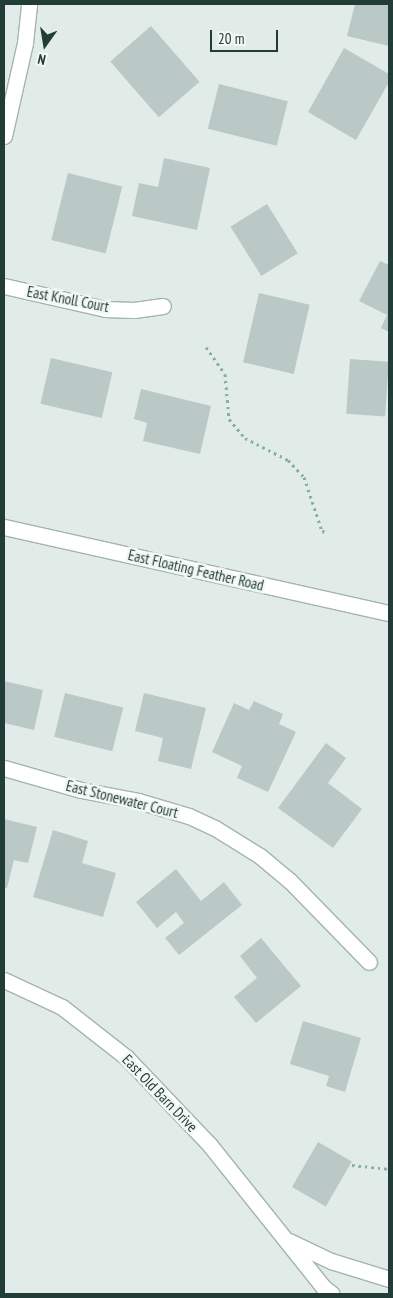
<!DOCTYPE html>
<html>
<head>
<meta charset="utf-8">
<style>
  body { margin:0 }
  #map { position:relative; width:393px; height:1298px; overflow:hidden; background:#e1ece8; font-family:"PT Sans Narrow",sans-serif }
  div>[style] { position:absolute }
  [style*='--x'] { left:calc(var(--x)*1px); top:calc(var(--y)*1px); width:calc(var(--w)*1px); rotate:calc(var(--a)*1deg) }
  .building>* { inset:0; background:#bac9c5; transform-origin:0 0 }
  .path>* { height:3px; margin-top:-1.5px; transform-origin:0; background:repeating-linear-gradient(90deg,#82afa6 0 2.5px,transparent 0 6.5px) }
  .roads { filter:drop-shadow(1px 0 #a4b4b0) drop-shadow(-1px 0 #a4b4b0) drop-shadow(0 1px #a4b4b0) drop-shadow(0 -1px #a4b4b0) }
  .minor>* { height:15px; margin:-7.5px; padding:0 7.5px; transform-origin:7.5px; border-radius:7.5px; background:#fff }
  .tertiary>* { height:15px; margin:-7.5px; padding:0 7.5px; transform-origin:7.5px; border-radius:7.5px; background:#fff }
  .secondary>* { height:15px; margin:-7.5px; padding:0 7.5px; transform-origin:7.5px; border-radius:7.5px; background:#fff }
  span { translate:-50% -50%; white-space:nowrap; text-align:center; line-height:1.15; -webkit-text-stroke:5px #f2f8f6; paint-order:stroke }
  .street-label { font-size:15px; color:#223c38 }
  .frame { position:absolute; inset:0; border:5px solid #223c38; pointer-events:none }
  .north { position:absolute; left:20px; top:20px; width:50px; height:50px; -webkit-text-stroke:4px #f2f8f6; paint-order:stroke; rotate:193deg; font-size:14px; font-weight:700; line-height:20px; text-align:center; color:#223c38 }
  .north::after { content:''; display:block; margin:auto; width:18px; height:22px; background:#223c38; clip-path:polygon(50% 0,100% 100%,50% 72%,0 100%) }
  .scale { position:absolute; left:210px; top:30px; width:68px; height:22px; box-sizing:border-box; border:2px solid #223c38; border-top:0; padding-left:6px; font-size:15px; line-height:18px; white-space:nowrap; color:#223c38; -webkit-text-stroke:4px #f2f8f6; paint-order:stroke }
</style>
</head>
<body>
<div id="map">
  <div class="building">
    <i style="clip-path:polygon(355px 4px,389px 4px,389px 46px,347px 36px)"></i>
    <i style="left:151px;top:26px;width:74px;height:54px;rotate:49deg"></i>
    <i style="clip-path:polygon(344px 48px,389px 74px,389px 82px,356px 140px,308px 112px)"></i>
    <i style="left:219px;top:84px;width:71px;height:46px;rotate:14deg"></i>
    <i style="clip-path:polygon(164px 158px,210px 168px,197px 230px,132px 216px,139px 183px,158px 187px)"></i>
    <i style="left:68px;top:173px;width:56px;height:69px;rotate:14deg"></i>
    <i style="left:267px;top:204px;width:58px;height:43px;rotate:58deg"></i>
    <i style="clip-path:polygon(380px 261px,389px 265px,389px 332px,381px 328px,387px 315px,359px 301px)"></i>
    <i style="left:259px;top:293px;width:52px;height:71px;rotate:13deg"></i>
    <i style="left:51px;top:358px;width:63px;height:47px;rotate:13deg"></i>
    <i style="left:350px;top:359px;width:39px;height:55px;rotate:4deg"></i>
    <i style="clip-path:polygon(141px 389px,211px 406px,200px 454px,143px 441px,147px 423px,134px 419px)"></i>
    <i style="clip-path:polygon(4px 681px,43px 690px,34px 730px,4px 723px)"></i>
    <i style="left:65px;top:693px;width:60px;height:45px;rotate:14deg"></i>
    <i style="clip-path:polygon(144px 693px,206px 708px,191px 769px,158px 761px,163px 738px,135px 731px)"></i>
    <i style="clip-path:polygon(254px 701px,283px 714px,279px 724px,296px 732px,268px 792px,237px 778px,242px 766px,212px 752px,234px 703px,249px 710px)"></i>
    <i style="clip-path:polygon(326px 743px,346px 758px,328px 783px,362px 809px,333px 848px,278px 808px)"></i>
    <i style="clip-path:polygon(4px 819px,37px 827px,28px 863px,14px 860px,7px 888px,4px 888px)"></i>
    <i style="clip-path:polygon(53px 830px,88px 841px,82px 863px,116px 873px,103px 917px,33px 897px)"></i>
    <i style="clip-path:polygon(176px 869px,201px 901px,224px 882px,242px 905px,179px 955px,165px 938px,184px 923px,176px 912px,157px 928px,136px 902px)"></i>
    <i style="clip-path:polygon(261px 938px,301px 986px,256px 1023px,234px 997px,257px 978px,240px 956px)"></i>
    <i style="clip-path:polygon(303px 1021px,361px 1038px,345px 1092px,326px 1086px,329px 1076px,290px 1064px)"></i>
    <i style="left:318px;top:1142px;width:39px;height:52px;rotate:30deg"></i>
  </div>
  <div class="path">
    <i style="--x:206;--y:347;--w:33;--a:55"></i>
    <i style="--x:225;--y:374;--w:45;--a:84.9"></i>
    <i style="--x:229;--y:419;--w:25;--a:50"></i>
    <i style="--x:245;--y:438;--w:48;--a:27.1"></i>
    <i style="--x:288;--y:460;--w:23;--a:47"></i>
    <i style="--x:304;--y:477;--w:57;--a:71.6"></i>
    <i style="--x:322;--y:531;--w:4;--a:14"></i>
    <i style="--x:352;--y:1165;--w:37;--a:6"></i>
  </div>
  <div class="roads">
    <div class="minor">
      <i style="--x:4;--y:136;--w:95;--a:-77.3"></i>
      <i style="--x:25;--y:43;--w:39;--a:-84"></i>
      <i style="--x:4;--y:286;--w:104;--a:12.8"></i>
      <i style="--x:105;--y:309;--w:29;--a:2"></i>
      <i style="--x:134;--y:310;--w:29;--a:-8"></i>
      <i style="--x:4;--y:768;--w:80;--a:15.9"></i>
      <i style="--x:81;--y:790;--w:58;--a:10.9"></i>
      <i style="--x:138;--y:801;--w:53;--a:16.4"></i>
      <i style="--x:189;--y:816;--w:29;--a:25"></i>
      <i style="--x:215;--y:828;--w:53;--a:31.9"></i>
      <i style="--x:260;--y:856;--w:39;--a:40"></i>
      <i style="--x:290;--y:881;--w:113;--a:45.7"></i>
    </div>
    <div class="tertiary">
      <i style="--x:4;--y:980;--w:64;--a:25"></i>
      <i style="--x:62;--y:1007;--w:83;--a:38.1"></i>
      <i style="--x:127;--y:1058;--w:119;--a:46.4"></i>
      <i style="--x:209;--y:1144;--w:183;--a:51.4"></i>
      <i style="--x:323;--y:1287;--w:11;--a:38"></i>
      <i style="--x:289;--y:1241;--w:47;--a:25.5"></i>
      <i style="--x:331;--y:1261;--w:61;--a:17.2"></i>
    </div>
    <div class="secondary">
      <i style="--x:4;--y:527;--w:394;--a:12.6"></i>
    </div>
  </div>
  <div class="street-label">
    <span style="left:68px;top:299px;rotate:11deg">East Knoll Court</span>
    <span style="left:196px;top:570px;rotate:13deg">East Floating Feather Road</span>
    <span style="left:122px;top:799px;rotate:14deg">East Stonewater Court</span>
    <span style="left:160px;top:1093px;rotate:46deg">East Old Barn Drive</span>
  </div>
  <div class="frame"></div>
  <div class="north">N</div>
  <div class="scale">20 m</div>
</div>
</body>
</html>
